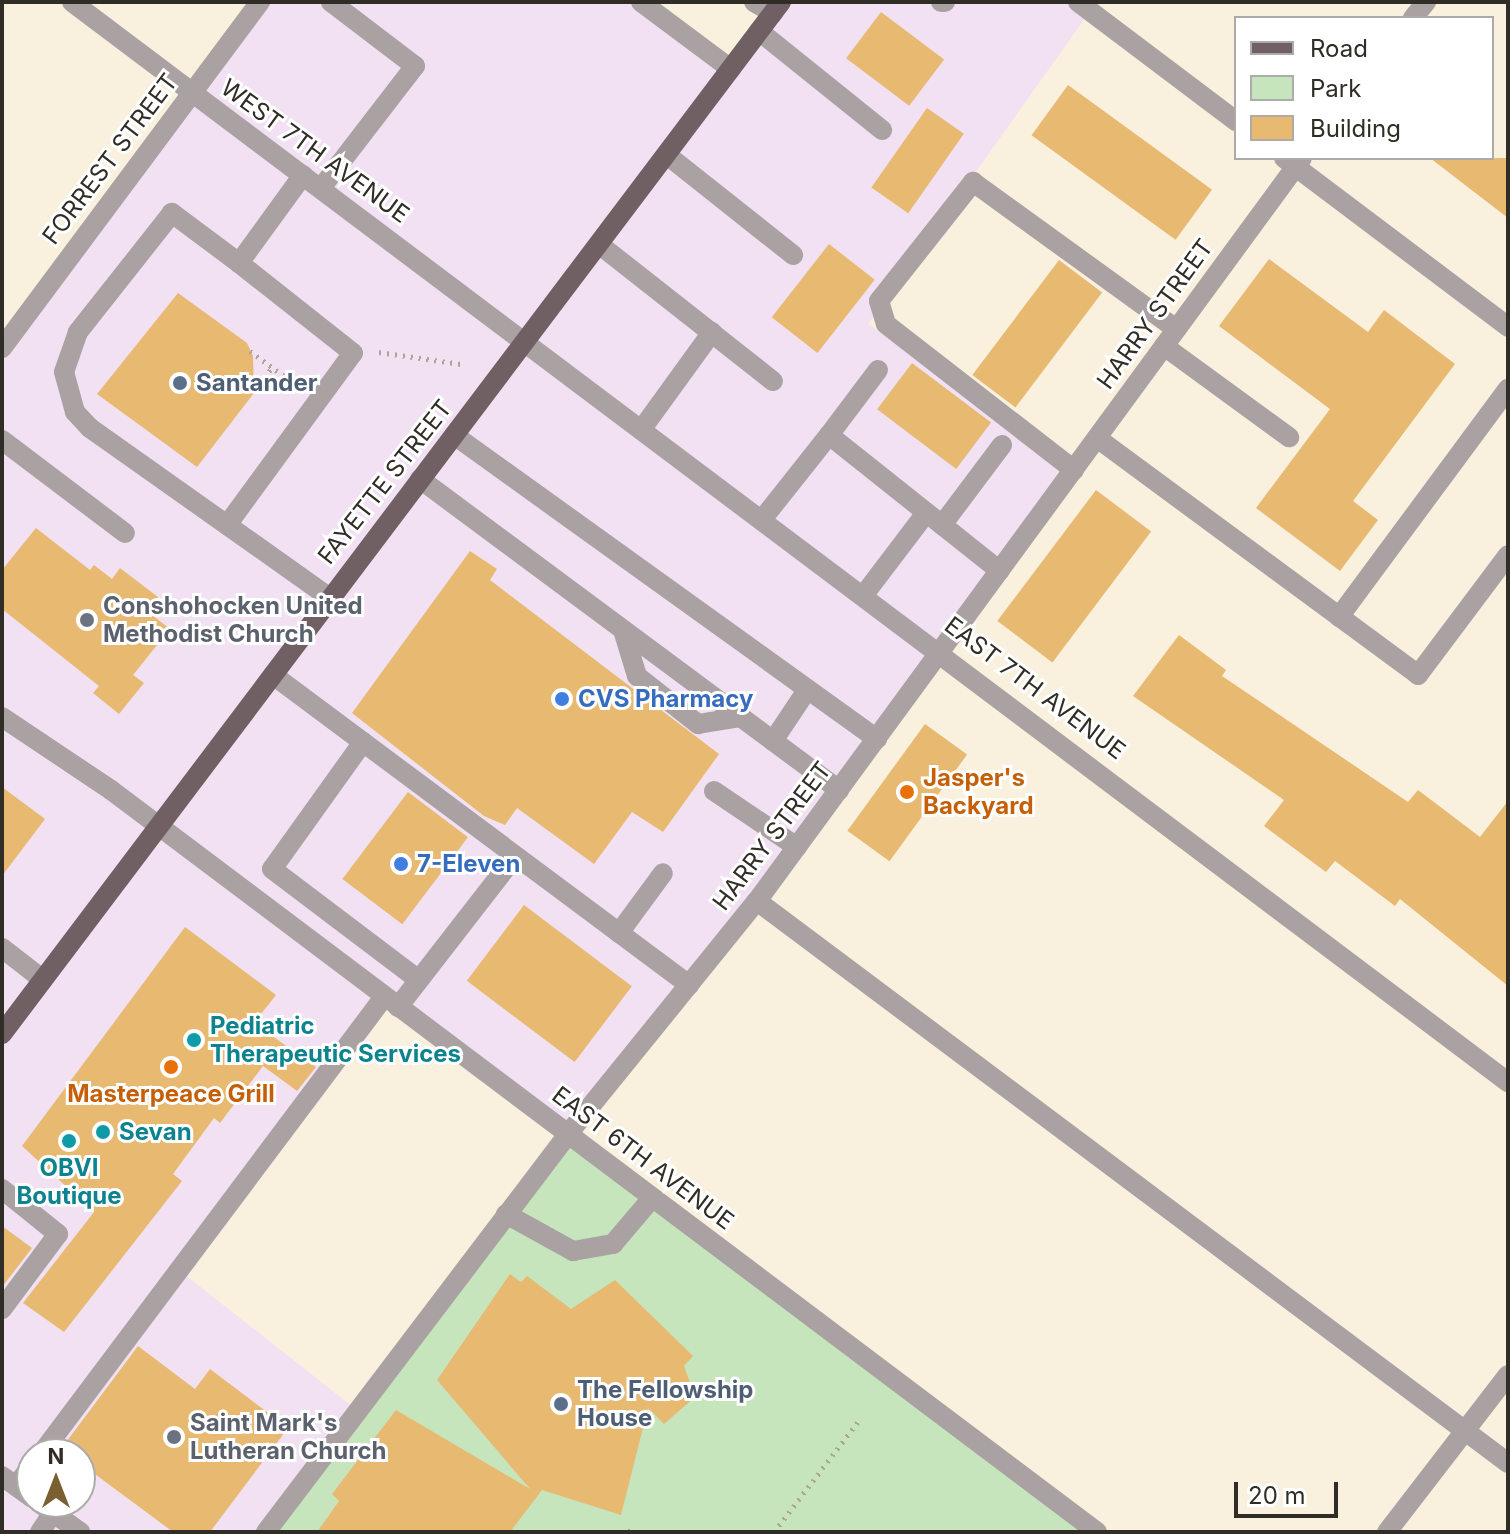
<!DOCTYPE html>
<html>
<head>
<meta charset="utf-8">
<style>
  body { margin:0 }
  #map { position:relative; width:1510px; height:1534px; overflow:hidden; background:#f9f0de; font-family:Inter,sans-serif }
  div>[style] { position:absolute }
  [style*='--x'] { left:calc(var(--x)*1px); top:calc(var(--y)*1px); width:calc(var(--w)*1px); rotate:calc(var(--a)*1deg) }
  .commercial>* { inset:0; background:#f1e1f3 }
  .green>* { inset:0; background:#c6e5bd }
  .building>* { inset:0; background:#e7b971; transform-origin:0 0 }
  .path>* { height:5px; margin-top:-2.5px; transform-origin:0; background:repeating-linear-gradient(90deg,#aca597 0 2px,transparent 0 8px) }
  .service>* { height:20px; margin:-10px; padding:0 10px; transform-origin:10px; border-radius:10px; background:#aaa1a3 }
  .minor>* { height:20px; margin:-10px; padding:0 10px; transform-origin:10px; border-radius:10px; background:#aaa1a3 }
  .primary>* { height:20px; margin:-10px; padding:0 10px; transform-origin:10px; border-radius:10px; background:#706064 }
  .dots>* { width:22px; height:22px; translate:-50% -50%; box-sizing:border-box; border:4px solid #fff; border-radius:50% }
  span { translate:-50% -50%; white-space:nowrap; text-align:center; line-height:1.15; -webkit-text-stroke:6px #fff; paint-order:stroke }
  .street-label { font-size:24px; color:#302d26 }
  .service-label { font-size:24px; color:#4e5e75; font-weight:700 }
  .left { translate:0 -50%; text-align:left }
  .worship-label { font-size:24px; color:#5b616d; font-weight:700 }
  .shop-label { font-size:24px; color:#366cbe; font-weight:700 }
  .food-label { font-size:24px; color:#c56008; font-weight:700 }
  .culture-label { font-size:24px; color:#0d838f; font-weight:700 }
  .frame { position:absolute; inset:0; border:4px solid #302d26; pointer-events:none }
  .legend { position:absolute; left:1234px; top:16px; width:260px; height:144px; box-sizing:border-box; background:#fff; border:2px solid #acaba8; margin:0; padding:10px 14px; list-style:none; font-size:24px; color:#302d26 }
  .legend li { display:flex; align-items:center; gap:16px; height:40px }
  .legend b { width:40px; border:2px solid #acaba8 }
  .north { position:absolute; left:16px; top:1438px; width:80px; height:80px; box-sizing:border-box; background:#fff; border:2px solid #acaba8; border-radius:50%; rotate:0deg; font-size:22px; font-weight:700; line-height:32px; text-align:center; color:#302d26 }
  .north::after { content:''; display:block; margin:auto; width:28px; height:36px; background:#795f31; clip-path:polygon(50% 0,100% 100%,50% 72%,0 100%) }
  .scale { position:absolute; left:1234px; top:1482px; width:104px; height:36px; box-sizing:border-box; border:4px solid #302d26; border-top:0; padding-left:10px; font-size:24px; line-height:28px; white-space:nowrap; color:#302d26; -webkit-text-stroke:6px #fff; paint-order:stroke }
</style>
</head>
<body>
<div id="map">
  <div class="commercial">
    <i style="clip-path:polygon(evenodd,260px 2px,641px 2px,730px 69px,781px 2px,1078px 2px,1090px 11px,868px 324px,1074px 470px,568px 1134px,384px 997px,179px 1270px,358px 1411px,266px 1532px,2px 1532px,2px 348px,260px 2px,32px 1454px,80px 1454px,80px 1502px,32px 1502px,32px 1454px)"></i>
  </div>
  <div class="green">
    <i style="clip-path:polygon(568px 1134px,1097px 1532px,266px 1532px)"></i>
  </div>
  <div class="building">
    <i style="left:881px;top:12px;width:79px;height:58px;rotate:37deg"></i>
    <i style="left:1068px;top:85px;width:178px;height:62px;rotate:36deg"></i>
    <i style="left:927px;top:108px;width:45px;height:97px;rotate:35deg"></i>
    <i style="clip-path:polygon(1430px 158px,1508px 158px,1508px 218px)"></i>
    <i style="left:829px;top:244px;width:58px;height:93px;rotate:38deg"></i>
    <i style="clip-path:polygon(1269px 259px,1368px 332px,1384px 310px,1455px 364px,1353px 501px,1378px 520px,1340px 571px,1256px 508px,1330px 409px,1219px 326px)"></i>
    <i style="left:1059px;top:260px;width:54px;height:144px;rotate:37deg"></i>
    <i style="clip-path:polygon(178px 293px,247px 343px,253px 356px,254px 393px,197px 467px,97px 394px)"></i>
    <i style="left:912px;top:363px;width:99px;height:58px;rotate:37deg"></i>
    <i style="left:1096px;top:490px;width:69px;height:164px;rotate:37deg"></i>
    <i style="clip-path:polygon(36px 528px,90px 570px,94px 565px,112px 579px,120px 568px,158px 597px,147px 611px,170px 629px,133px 675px,144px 683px,119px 714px,93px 693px,99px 686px,2px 609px,2px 570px)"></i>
    <i style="clip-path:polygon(470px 551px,497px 569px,490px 580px,719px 754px,663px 832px,632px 812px,594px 864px,517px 808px,505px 825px,484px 816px,352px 713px)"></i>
    <i style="clip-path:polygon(1179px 635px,1226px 670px,1222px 676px,1408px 802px,1418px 790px,1480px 837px,1508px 801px,1508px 986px,1400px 899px,1395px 906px,1335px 861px,1326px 872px,1264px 826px,1284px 800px,1133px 696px)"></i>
    <i style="left:925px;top:724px;width:52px;height:132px;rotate:36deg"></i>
    <i style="clip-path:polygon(2px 787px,45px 819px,2px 876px)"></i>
    <i style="left:408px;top:792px;width:75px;height:109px;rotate:37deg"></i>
    <i style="left:524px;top:905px;width:135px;height:95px;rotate:37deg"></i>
    <i style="clip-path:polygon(185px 927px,276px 995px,254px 1023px,316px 1067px,297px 1091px,263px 1066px,220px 1123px,214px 1118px,173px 1174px,182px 1181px,64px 1332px,23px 1303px,94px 1212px,22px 1146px)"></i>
    <i style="clip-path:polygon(2px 1226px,32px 1248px,2px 1287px)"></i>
    <i style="clip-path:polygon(510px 1274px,521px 1282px,527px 1276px,571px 1309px,615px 1280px,693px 1356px,684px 1366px,695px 1397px,664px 1424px,648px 1408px,621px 1515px,542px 1490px,510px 1532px,317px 1532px,339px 1501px,332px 1494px,396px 1410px,530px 1489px,437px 1380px)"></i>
    <i style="clip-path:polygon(138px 1346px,195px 1389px,210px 1369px,288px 1428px,210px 1532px,173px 1532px,80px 1463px,80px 1454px,61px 1449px)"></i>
  </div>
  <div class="path">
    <i style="--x:250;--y:351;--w:56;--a:36.3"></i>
    <i style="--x:379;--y:352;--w:83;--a:8.3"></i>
    <i style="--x:254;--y:390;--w:28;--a:-51"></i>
    <i style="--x:627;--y:1530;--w:4;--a:34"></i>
    <i style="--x:774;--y:1532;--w:143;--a:-52.7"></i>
  </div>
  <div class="service">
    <i style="--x:641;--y:2;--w:112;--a:36.7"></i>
    <i style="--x:754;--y:2;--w:22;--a:30"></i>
    <i style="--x:941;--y:2;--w:4;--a:0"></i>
    <i style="--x:759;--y:31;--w:158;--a:38.8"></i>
    <i style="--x:667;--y:155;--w:161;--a:38.4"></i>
    <i style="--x:303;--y:175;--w:109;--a:126"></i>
    <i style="--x:239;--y:263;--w:84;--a:-143.3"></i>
    <i style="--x:172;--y:213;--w:152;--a:128.3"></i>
    <i style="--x:78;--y:332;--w:42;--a:109.3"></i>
    <i style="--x:64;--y:372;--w:41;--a:74.6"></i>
    <i style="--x:75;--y:412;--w:22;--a:47"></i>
    <i style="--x:90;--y:428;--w:293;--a:35.3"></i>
    <i style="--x:321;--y:188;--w:154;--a:-52.4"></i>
    <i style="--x:415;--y:66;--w:106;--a:-142.7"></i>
    <i style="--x:600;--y:245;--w:220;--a:38.2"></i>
    <i style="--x:1164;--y:346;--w:155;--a:36.1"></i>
    <i style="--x:878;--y:370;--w:81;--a:127"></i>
    <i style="--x:829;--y:435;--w:218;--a:38.5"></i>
    <i style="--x:644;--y:426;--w:116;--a:-54.1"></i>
    <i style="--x:454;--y:435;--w:521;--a:35.7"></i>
    <i style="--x:1097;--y:438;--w:399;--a:36.4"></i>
    <i style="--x:1418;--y:675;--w:150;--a:-53.1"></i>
    <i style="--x:2;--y:440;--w:154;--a:37.1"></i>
    <i style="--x:1074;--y:470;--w:238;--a:-142.2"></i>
    <i style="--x:886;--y:324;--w:24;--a:-107"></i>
    <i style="--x:879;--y:301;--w:152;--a:-51.7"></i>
    <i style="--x:973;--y:182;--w:251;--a:35.9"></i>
    <i style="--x:420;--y:479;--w:522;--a:36.58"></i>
    <i style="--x:764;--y:517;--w:105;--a:-51.6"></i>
    <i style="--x:227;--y:525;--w:213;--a:-53.8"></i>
    <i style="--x:353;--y:353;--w:145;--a:-141.7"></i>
    <i style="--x:942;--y:525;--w:100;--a:-53.1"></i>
    <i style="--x:866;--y:592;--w:99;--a:-52.8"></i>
    <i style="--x:1339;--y:617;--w:284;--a:-53.5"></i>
    <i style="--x:623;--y:630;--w:48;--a:73.1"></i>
    <i style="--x:637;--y:676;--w:78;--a:38.2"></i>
    <i style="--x:698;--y:724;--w:44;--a:-9.2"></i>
    <i style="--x:273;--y:675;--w:519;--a:36.69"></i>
    <i style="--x:773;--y:741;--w:61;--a:-56.3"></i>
    <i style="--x:363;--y:742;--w:156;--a:125.6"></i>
    <i style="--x:272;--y:869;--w:184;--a:37.1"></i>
    <i style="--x:714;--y:791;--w:100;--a:34"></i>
    <i style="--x:619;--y:933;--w:74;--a:-53.7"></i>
    <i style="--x:2;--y:948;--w:51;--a:37.8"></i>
    <i style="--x:398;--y:1007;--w:191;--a:-52.2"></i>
    <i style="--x:2;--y:1189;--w:72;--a:38.8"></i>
    <i style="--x:58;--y:1234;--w:94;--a:126.7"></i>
    <i style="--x:506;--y:1214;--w:77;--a:28.9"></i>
    <i style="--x:573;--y:1251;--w:41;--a:-9.9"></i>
    <i style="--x:613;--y:1244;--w:60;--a:-49.7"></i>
    <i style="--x:41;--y:1454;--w:571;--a:-53.11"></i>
    <i style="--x:16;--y:1486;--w:26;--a:-53"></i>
    <i style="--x:40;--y:1532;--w:23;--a:-56"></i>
  </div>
  <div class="minor">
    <i style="--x:72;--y:2;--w:1797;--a:36.95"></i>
    <i style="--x:1078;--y:2;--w:198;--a:37"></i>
    <i style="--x:1413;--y:18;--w:21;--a:-51"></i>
    <i style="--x:1284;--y:158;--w:281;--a:37"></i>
    <i style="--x:2;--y:348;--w:432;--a:-53.3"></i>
    <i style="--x:2;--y:717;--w:131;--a:33.8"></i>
    <i style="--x:111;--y:790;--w:1234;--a:36.96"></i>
    <i style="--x:757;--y:901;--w:938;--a:36.81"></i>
    <i style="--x:2;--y:1476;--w:37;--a:36"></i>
    <i style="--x:38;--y:1502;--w:52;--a:35.5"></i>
    <i style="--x:266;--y:1532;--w:500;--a:-52.8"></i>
    <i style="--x:568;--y:1134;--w:300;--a:-51"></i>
    <i style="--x:757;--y:901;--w:921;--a:-53.74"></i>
    <i style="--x:1387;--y:1532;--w:198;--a:-52.4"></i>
  </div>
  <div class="primary">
    <i style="--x:2;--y:1034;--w:1293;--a:-52.95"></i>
  </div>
  <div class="dots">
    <i style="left:180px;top:383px;background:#5c6f8a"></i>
    <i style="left:87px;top:620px;background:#6b7280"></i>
    <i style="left:562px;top:699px;background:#3f7fe0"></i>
    <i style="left:907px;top:792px;background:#e8710a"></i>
    <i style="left:401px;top:864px;background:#3f7fe0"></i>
    <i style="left:194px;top:1040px;background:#0f9aa8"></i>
    <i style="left:171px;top:1067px;background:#e8710a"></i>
    <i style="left:103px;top:1132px;background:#0f9aa8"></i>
    <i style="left:69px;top:1141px;background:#0f9aa8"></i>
    <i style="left:561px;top:1404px;background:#5c6f8a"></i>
    <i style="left:174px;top:1437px;background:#6b7280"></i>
  </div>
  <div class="street-label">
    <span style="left:315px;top:151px;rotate:36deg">WEST 7TH AVENUE</span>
    <span style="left:110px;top:159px;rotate:-53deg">FORREST STREET</span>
    <span style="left:1155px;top:314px;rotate:-54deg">HARRY STREET</span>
    <span style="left:385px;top:482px;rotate:-52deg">FAYETTE STREET</span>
    <span style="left:1035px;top:688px;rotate:37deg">EAST 7TH AVENUE</span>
    <span style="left:772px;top:836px;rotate:-53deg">HARRY STREET</span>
    <span style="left:643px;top:1158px;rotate:37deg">EAST 6TH AVENUE</span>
  </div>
  <div class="service-label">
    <span class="left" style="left:196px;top:383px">Santander</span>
    <span class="left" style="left:577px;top:1404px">The Fellowship<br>House</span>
  </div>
  <div class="worship-label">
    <span class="left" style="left:103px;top:620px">Conshohocken United<br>Methodist Church</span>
    <span class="left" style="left:190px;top:1437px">Saint Mark's<br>Lutheran Church</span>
  </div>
  <div class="shop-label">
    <span class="left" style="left:578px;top:699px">CVS Pharmacy</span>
    <span class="left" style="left:417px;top:864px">7-Eleven</span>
  </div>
  <div class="food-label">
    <span class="left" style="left:923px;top:792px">Jasper's<br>Backyard</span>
    <span style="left:171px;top:1094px">Masterpeace Grill</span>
  </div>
  <div class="culture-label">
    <span class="left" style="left:210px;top:1040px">Pediatric<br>Therapeutic Services</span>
    <span class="left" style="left:119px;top:1132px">Sevan</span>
    <span style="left:69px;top:1182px">OBVI<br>Boutique</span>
  </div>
  <div class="frame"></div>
  <ul class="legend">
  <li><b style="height:10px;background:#706064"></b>Road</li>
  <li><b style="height:22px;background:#c6e5bd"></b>Park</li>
  <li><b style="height:22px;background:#e7b971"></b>Building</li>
  </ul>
  <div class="north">N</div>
  <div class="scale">20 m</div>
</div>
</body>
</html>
